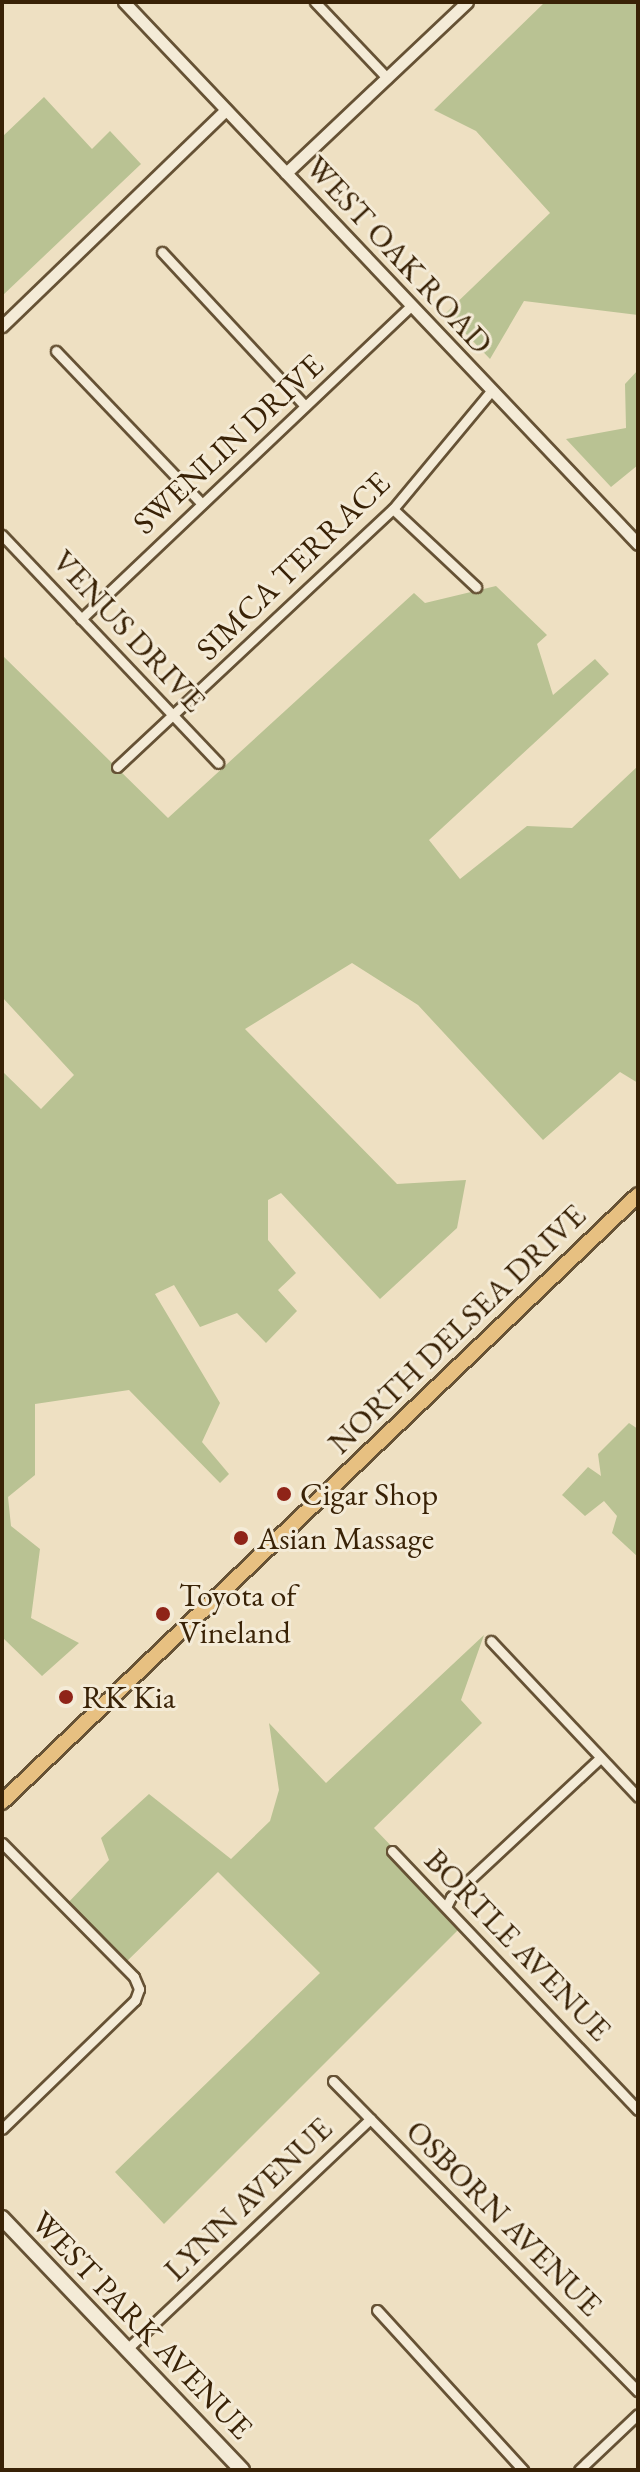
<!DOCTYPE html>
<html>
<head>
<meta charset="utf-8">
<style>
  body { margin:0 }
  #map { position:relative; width:640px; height:2472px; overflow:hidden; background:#eee0c2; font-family:"EB Garamond",serif }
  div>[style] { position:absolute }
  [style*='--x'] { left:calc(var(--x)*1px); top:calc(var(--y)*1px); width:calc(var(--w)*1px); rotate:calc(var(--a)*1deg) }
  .green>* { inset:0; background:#b9c293 }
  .roads { filter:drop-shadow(2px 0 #665235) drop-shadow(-2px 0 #665235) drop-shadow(0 2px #665235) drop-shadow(0 -2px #665235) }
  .minor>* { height:9px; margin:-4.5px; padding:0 4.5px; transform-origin:4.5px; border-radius:4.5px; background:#f4ebd7 }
  .tertiary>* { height:11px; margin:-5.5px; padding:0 5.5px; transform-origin:5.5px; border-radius:5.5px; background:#f4ebd7 }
  .secondary>* { height:14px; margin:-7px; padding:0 7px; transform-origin:7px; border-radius:7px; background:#f4ebd7 }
  .primary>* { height:14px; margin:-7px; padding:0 7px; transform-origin:7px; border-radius:7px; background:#e7c081 }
  .dots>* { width:22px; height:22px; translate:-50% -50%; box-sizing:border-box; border:4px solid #f4ebd7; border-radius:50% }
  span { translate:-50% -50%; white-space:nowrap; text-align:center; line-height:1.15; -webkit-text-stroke:6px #f4ebd7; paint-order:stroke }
  .street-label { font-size:32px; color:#392206 }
  .poi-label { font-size:32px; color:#392206 }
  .left { translate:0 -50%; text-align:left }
  .frame { position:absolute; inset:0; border:4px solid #392206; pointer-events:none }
</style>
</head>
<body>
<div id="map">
  <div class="green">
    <i style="clip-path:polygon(545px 2px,638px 2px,638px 315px,524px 301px,490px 359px,446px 313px,550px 213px,476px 131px,434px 110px)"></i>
    <i style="clip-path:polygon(44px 97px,92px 149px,110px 131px,141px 164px,2px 296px,2px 137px)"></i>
    <i style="clip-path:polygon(638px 370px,638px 465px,611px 487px,566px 439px,626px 428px,625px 384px)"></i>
    <i style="clip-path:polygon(496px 586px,547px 635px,537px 644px,553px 695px,595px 659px,609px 674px,429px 840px,460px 879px,527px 826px,572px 828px,638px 766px,638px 1083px,620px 1072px,543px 1140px,418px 1005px,352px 963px,245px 1029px,397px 1184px,466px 1180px,457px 1228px,380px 1299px,281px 1193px,268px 1200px,268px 1240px,296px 1273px,278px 1290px,297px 1311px,266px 1343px,237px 1313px,200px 1327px,174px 1285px,155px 1294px,220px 1403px,202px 1442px,229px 1474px,220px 1483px,129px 1390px,35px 1404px,35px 1475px,8px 1497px,11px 1526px,40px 1549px,31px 1618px,79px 1643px,42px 1676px,2px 1637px,2px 1071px,41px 1109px,74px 1075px,2px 997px,2px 655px,168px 818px,414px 593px,425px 603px)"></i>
    <i style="clip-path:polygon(629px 1423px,638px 1429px,638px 1557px,612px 1533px,617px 1516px,604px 1501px,585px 1516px,562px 1495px,588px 1467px,601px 1476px,598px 1454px)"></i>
    <i style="clip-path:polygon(484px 1635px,461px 1700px,482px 1723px,374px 1828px,465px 1923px,164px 2224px,115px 2172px,320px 1973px,218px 1872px,122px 1966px,64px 1907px,109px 1860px,101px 1838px,149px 1794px,231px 1859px,270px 1821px,279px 1790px,269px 1723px,326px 1783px)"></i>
  </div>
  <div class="roads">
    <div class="minor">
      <i style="--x:315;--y:2;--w:105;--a:46.5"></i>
      <i style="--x:162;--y:252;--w:210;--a:47.1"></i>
      <i style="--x:56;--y:351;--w:211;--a:46.3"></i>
      <i style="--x:393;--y:509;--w:114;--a:43.2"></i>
      <i style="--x:2;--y:535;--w:314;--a:46.5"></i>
      <i style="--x:81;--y:619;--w:455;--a:-43.5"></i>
      <i style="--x:117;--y:767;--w:378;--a:-43.1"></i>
      <i style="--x:393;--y:509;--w:153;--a:-50.3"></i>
      <i style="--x:491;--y:1641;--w:214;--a:46.7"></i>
      <i style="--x:2;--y:1843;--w:188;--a:45.4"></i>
      <i style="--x:134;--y:1977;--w:13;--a:67"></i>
      <i style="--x:139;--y:1989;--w:12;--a:110"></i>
      <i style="--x:135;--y:2000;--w:185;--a:135.9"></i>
      <i style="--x:392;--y:1851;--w:357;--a:46.5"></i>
      <i style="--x:446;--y:1907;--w:11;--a:-63"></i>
      <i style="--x:451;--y:1897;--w:204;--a:-43"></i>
      <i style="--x:333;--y:2081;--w:435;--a:45.5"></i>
      <i style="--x:377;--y:2310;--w:217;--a:47.6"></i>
      <i style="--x:127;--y:2349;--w:335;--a:-43.4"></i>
      <i style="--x:579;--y:2470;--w:81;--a:-43.5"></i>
    </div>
    <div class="tertiary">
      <i style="--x:124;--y:2;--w:747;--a:46.52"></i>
      <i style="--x:286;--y:173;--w:249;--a:-43.4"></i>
      <i style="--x:2;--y:326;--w:311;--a:-44"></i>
    </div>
    <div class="secondary">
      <i style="--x:2;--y:2218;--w:348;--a:46.4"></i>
    </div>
    <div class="primary">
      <i style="--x:2;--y:1802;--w:879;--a:-43.66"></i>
    </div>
  </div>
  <div class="dots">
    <i style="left:284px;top:1494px;background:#8f2418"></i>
    <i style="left:241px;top:1538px;background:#8f2418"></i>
    <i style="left:163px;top:1614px;background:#8f2418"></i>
    <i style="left:66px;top:1697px;background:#8f2418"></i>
  </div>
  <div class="street-label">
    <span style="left:399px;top:255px;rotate:47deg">WEST OAK ROAD</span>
    <span style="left:228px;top:444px;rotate:-43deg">SWENLIN DRIVE</span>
    <span style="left:293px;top:566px;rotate:-44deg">SIMCA TERRACE</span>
    <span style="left:129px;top:631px;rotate:47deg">VENUS DRIVE</span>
    <span style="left:457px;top:1329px;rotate:-44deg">NORTH DELSEA DRIVE</span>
    <span style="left:518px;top:1945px;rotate:46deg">BORTLE AVENUE</span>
    <span style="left:248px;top:2199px;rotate:-44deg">LYNN AVENUE</span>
    <span style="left:504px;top:2218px;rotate:45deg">OSBORN AVENUE</span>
    <span style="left:142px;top:2325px;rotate:46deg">WEST PARK AVENUE</span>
  </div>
  <div class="poi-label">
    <span class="left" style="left:300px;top:1494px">Cigar Shop</span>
    <span class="left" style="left:257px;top:1538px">Asian Massage</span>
    <span class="left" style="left:179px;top:1614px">Toyota of<br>Vineland</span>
    <span class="left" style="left:82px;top:1697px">RK Kia</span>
  </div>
  <div class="frame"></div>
</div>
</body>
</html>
